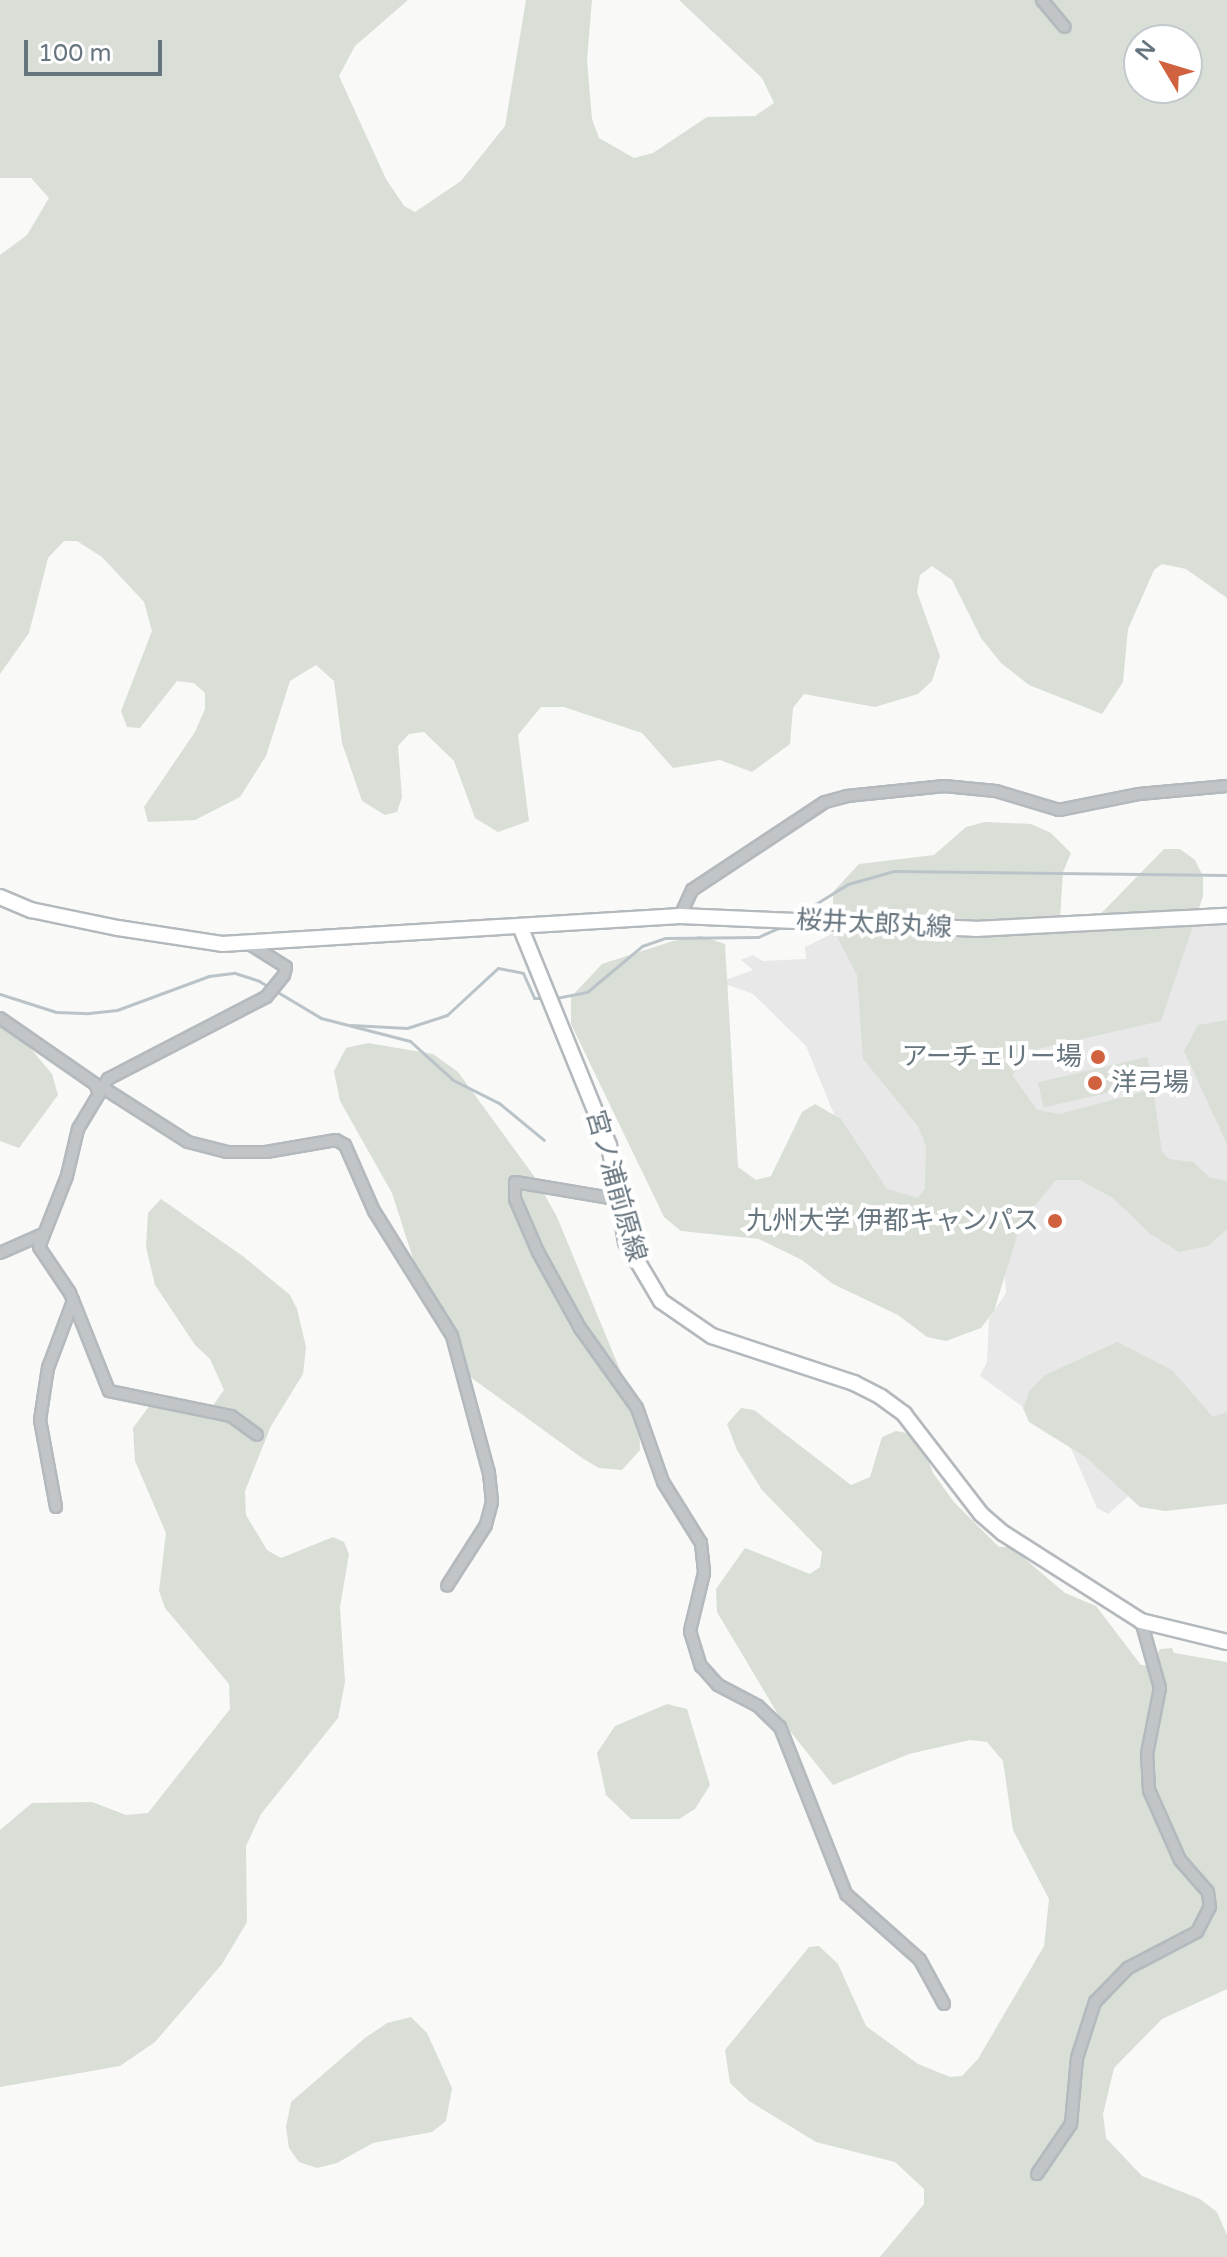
<!DOCTYPE html>
<html>
<head>
<meta charset="utf-8">
<style>
  body { margin:0 }
  #map { position:relative; width:1227px; height:2257px; overflow:hidden; background:#f9f9f7; font-family:"Varela Round","Noto Sans JP",sans-serif }
  div>[style] { position:absolute }
  [style*='--x'] { left:calc(var(--x)*1px); top:calc(var(--y)*1px); width:calc(var(--w)*1px); rotate:calc(var(--a)*1deg) }
  .built>* { inset:0; background:#e7e8e7 }
  .green>* { inset:0; background:#d9ded7; transform-origin:0 0 }
  .stream>* { height:3px; margin:-1.5px; padding:0 1.5px; transform-origin:1.5px; border-radius:1.5px; background:#bac4c8 }
  .roads { filter:drop-shadow(2px 0 #b4b9bd) drop-shadow(-2px 0 #b4b9bd) drop-shadow(0 2px #b4b9bd) drop-shadow(0 -2px #b4b9bd) }
  .street>* { height:10px; margin:-5px; padding:0 5px; transform-origin:5px; border-radius:5px; background:#c1c5c8 }
  .secondary>* { height:14px; margin:-7px; padding:0 7px; transform-origin:7px; border-radius:7px; background:#fff }
  .dots>* { width:22px; height:22px; translate:-50% -50%; box-sizing:border-box; border:4px solid #fff; border-radius:50% }
  span { translate:-50% -50%; white-space:nowrap; text-align:center; line-height:1.15; -webkit-text-stroke:8px #fff; paint-order:stroke }
  .street-label { font-size:26px; color:#67757f }
  .poi-label { font-size:26px; color:#67757f }
  .right { translate:-100% -50%; text-align:right }
  .left { translate:0 -50%; text-align:left }
  .north { position:absolute; left:1123px; top:24px; width:80px; height:80px; box-sizing:border-box; background:#fff; border:2px solid #c2c8cc; border-radius:50%; rotate:308deg; font-size:22px; font-weight:700; line-height:32px; text-align:center; color:#67757f }
  .north::after { content:''; display:block; margin:auto; width:28px; height:36px; background:#d16240; clip-path:polygon(50% 0,100% 100%,50% 72%,0 100%) }
  .scale { position:absolute; left:24px; top:40px; width:138px; height:36px; box-sizing:border-box; border:4px solid #67757f; border-top:0; padding-left:10px; font-size:24px; line-height:28px; white-space:nowrap; color:#67757f; -webkit-text-stroke:6px #fff; paint-order:stroke }
</style>
</head>
<body>
<div id="map">
  <div class="built">
    <i style="clip-path:polygon(1227px 924px,1227px 1458px,1134px 1491px,1108px 1514px,1097px 1508px,1067px 1439px,980px 1376px,987px 1362px,989px 1318px,1006px 1293px,1003px 1243px,927px 1256px,843px 1136px,806px 1046px,753px 994px,720px 982px,753px 970px,741px 960px,753px 955px,763px 961px,806px 959px,805px 947px,842px 929px,943px 938px)"></i>
  </div>
  <div class="green">
    <i style="clip-path:polygon(evenodd,0 0,408px 0,355px 46px,339px 76px,386px 179px,404px 206px,415px 212px,461px 181px,505px 126px,526px 0,592px 0,587px 60px,592px 119px,599px 138px,634px 158px,653px 153px,707px 117px,755px 116px,774px 103px,762px 78px,679px 0,1227px 0,1227px 598px,1186px 569px,1162px 564px,1154px 570px,1128px 629px,1123px 682px,1102px 714px,1029px 685px,1001px 663px,981px 638px,952px 580px,932px 566px,920px 575px,917px 592px,940px 656px,932px 681px,918px 694px,875px 707px,804px 694px,793px 708px,790px 744px,752px 772px,720px 760px,673px 768px,642px 733px,564px 707px,541px 707px,518px 735px,529px 821px,498px 832px,475px 818px,454px 761px,424px 732px,409px 734px,398px 746px,402px 797px,397px 812px,385px 815px,362px 801px,342px 743px,334px 681px,316px 665px,290px 681px,266px 756px,240px 797px,195px 820px,148px 822px,144px 807px,195px 732px,205px 709px,205px 693px,194px 683px,177px 681px,140px 728px,127px 727px,121px 711px,152px 631px,144px 602px,102px 557px,77px 541px,64px 541px,48px 558px,29px 633px,0 674px,0 255px,27px 235px,49px 198px,31px 178px,0 178px,0 0,1139px 40px,1187px 40px,1187px 88px,1139px 88px,1139px 40px)"></i>
    <i style="clip-path:polygon(985px 822px,1031px 824px,1051px 833px,1071px 853px,1063px 872px,1060px 919px,1070px 931px,1082px 933px,1164px 849px,1180px 849px,1195px 860px,1203px 876px,1203px 896px,1161px 1021px,1038px 1049px,1012px 1075px,1037px 1110px,1060px 1114px,1153px 1089px,1162px 1152px,1169px 1159px,1193px 1162px,1210px 1178px,1227px 1181px,1227px 1229px,1208px 1246px,1179px 1252px,1149px 1233px,1113px 1198px,1080px 1180px,1056px 1180px,1021px 1223px,994px 1311px,981px 1328px,946px 1341px,927px 1337px,898px 1315px,833px 1284px,802px 1260px,759px 1239px,681px 1231px,664px 1217px,571px 1024px,571px 997px,602px 964px,673px 941px,701px 936px,725px 944px,738px 1167px,756px 1180px,771px 1176px,802px 1112px,815px 1104px,841px 1119px,887px 1189px,918px 1198px,925px 1189px,926px 1146px,918px 1126px,863px 1059px,857px 975px,833px 929px,833px 892px,859px 864px,934px 855px,966px 827px)"></i>
    <i style="clip-path:polygon(0 1012px,52px 1074px,58px 1095px,19px 1148px,0 1141px)"></i>
    <i style="clip-path:polygon(1227px 1020px,1227px 1144px,1184px 1051px,1198px 1025px)"></i>
    <i style="clip-path:polygon(368px 1043px,433px 1054px,458px 1072px,534px 1176px,557px 1217px,639px 1416px,640px 1450px,622px 1470px,599px 1468px,582px 1458px,462px 1371px,417px 1271px,392px 1193px,340px 1101px,334px 1071px,346px 1048px)"></i>
    <i style="left:1147px;top:1057px;width:26px;height:112px;rotate:77deg"></i>
    <i style="clip-path:polygon(161px 1199px,244px 1257px,290px 1295px,297px 1309px,306px 1347px,303px 1374px,271px 1426px,245px 1491px,246px 1515px,267px 1550px,281px 1558px,333px 1537px,344px 1542px,349px 1554px,340px 1607px,345px 1682px,338px 1718px,261px 1814px,246px 1846px,247px 1922px,222px 1964px,155px 2042px,120px 2066px,0 2087px,0 1830px,32px 1803px,92px 1802px,126px 1815px,148px 1813px,230px 1709px,229px 1684px,165px 1608px,159px 1591px,166px 1533px,135px 1461px,133px 1428px,150px 1405px,175px 1402px,211px 1408px,224px 1390px,210px 1359px,195px 1345px,155px 1285px,146px 1247px,148px 1213px)"></i>
    <i style="clip-path:polygon(1117px 1342px,1172px 1370px,1213px 1417px,1227px 1412px,1227px 1504px,1165px 1511px,1140px 1507px,1087px 1458px,1029px 1422px,1023px 1408px,1030px 1390px,1045px 1375px)"></i>
    <i style="clip-path:polygon(741px 1408px,754px 1410px,851px 1485px,870px 1477px,882px 1437px,896px 1431px,912px 1434px,920px 1439px,933px 1473px,954px 1502px,999px 1547px,1011px 1547px,1065px 1593px,1096px 1606px,1141px 1665px,1151px 1666px,1160px 1649px,1172px 1648px,1174px 1653px,1227px 1662px,1227px 1989px,1162px 2019px,1114px 2068px,1103px 2114px,1106px 2138px,1142px 2176px,1200px 2199px,1217px 2212px,1227px 2235px,1227px 2257px,880px 2257px,924px 2204px,924px 2189px,895px 2162px,816px 2142px,749px 2101px,730px 2083px,725px 2050px,809px 1947px,819px 1946px,838px 1964px,866px 2026px,918px 2064px,950px 2077px,962px 2076px,978px 2059px,1044px 1946px,1049px 1899px,1013px 1830px,1003px 1761px,987px 1742px,970px 1740px,909px 1754px,833px 1785px,782px 1721px,717px 1612px,716px 1589px,745px 1548px,810px 1574px,820px 1567px,822px 1552px,762px 1490px,737px 1450px,727px 1424px)"></i>
    <i style="clip-path:polygon(667px 1704px,687px 1709px,710px 1785px,695px 1809px,679px 1819px,631px 1819px,606px 1795px,597px 1753px,615px 1726px)"></i>
    <i style="clip-path:polygon(411px 2017px,427px 2033px,452px 2088px,446px 2121px,432px 2132px,373px 2143px,337px 2163px,317px 2168px,299px 2162px,289px 2148px,286px 2127px,291px 2102px,365px 2038px,387px 2023px)"></i>
  </div>
  <div class="stream">
    <i style="--x:796;--y:916;--w:61;--a:-31.6"></i>
    <i style="--x:848;--y:884;--w:48;--a:-15.8"></i>
    <i style="--x:894;--y:871;--w:333;--a:0.7"></i>
    <i style="--x:0;--y:994;--w:59;--a:17.8"></i>
    <i style="--x:56;--y:1012;--w:33;--a:2"></i>
    <i style="--x:89;--y:1013;--w:28;--a:-6"></i>
    <i style="--x:117;--y:1010;--w:98;--a:-20.3"></i>
    <i style="--x:209;--y:976;--w:26;--a:-7"></i>
    <i style="--x:235;--y:973;--w:25;--a:18"></i>
    <i style="--x:259;--y:981;--w:72;--a:30.8"></i>
    <i style="--x:321;--y:1018;--w:92;--a:14.5"></i>
    <i style="--x:410;--y:1041;--w:58;--a:42.2"></i>
    <i style="--x:453;--y:1080;--w:51;--a:26.6"></i>
    <i style="--x:499;--y:1103;--w:58;--a:39.4"></i>
    <i style="--x:556;--y:998;--w:32;--a:-11"></i>
    <i style="--x:587;--y:992;--w:72;--a:-39.9"></i>
    <i style="--x:642;--y:946;--w:24;--a:-19"></i>
    <i style="--x:665;--y:938;--w:93;--a:-0.6"></i>
    <i style="--x:758;--y:937;--w:27;--a:-24"></i>
    <i style="--x:351;--y:1025;--w:56;--a:3.1"></i>
    <i style="--x:407;--y:1028;--w:42;--a:-18"></i>
    <i style="--x:447;--y:1015;--w:69;--a:-42.7"></i>
    <i style="--x:498;--y:968;--w:25;--a:11"></i>
    <i style="--x:523;--y:973;--w:27;--a:66"></i>
    <i style="--x:534;--y:998;--w:10;--a:0"></i>
  </div>
  <div class="roads">
    <div class="street">
      <i style="--x:1042;--y:0;--w:35;--a:50"></i>
      <i style="--x:680;--y:916;--w:29;--a:-65"></i>
      <i style="--x:692;--y:890;--w:159;--a:-33.5"></i>
      <i style="--x:825;--y:802;--w:23;--a:-15"></i>
      <i style="--x:847;--y:796;--w:98;--a:-5.9"></i>
      <i style="--x:944;--y:786;--w:52;--a:5.5"></i>
      <i style="--x:996;--y:791;--w:66;--a:16.8"></i>
      <i style="--x:1059;--y:810;--w:82;--a:-11.3"></i>
      <i style="--x:1139;--y:794;--w:88;--a:-5.2"></i>
      <i style="--x:248;--y:943;--w:45;--a:32.3"></i>
      <i style="--x:286;--y:967;--w:8;--a:104"></i>
      <i style="--x:284;--y:975;--w:28;--a:129"></i>
      <i style="--x:266;--y:997;--w:178;--a:152.6"></i>
      <i style="--x:108;--y:1079;--w:58;--a:121"></i>
      <i style="--x:78;--y:1129;--w:48;--a:103.2"></i>
      <i style="--x:67;--y:1176;--w:76;--a:111.5"></i>
      <i style="--x:39;--y:1247;--w:55;--a:56"></i>
      <i style="--x:70;--y:1293;--w:105;--a:68.3"></i>
      <i style="--x:109;--y:1391;--w:125;--a:11.6"></i>
      <i style="--x:231;--y:1416;--w:32;--a:36"></i>
      <i style="--x:0;--y:1018;--w:116;--a:34.8"></i>
      <i style="--x:95;--y:1084;--w:10;--a:66"></i>
      <i style="--x:105;--y:1089;--w:98;--a:32.6"></i>
      <i style="--x:188;--y:1142;--w:40;--a:14.4"></i>
      <i style="--x:227;--y:1152;--w:39;--a:0"></i>
      <i style="--x:266;--y:1152;--w:71;--a:-9.7"></i>
      <i style="--x:336;--y:1140;--w:10;--a:29"></i>
      <i style="--x:345;--y:1145;--w:72;--a:66.3"></i>
      <i style="--x:374;--y:1211;--w:147;--a:58"></i>
      <i style="--x:452;--y:1336;--w:142;--a:74.9"></i>
      <i style="--x:489;--y:1473;--w:29;--a:84"></i>
      <i style="--x:492;--y:1502;--w:24;--a:105"></i>
      <i style="--x:486;--y:1525;--w:72;--a:122.6"></i>
      <i style="--x:616;--y:1199;--w:102;--a:-170.4"></i>
      <i style="--x:515;--y:1182;--w:17;--a:90"></i>
      <i style="--x:515;--y:1199;--w:58;--a:66.5"></i>
      <i style="--x:538;--y:1252;--w:87;--a:61.1"></i>
      <i style="--x:580;--y:1328;--w:98;--a:54.5"></i>
      <i style="--x:637;--y:1408;--w:78;--a:70.6"></i>
      <i style="--x:663;--y:1482;--w:72;--a:58.1"></i>
      <i style="--x:701;--y:1543;--w:30;--a:84"></i>
      <i style="--x:704;--y:1573;--w:60;--a:103.6"></i>
      <i style="--x:690;--y:1631;--w:37;--a:73"></i>
      <i style="--x:701;--y:1666;--w:25;--a:48"></i>
      <i style="--x:718;--y:1685;--w:45;--a:27.7"></i>
      <i style="--x:758;--y:1706;--w:30;--a:44"></i>
      <i style="--x:780;--y:1727;--w:180;--a:68.4"></i>
      <i style="--x:846;--y:1894;--w:99;--a:41.7"></i>
      <i style="--x:920;--y:1960;--w:50;--a:61.4"></i>
      <i style="--x:0;--y:1253;--w:45;--a:-23.7"></i>
      <i style="--x:56;--y:1507;--w:88;--a:-100.4"></i>
      <i style="--x:40;--y:1420;--w:53;--a:-81.3"></i>
      <i style="--x:48;--y:1368;--w:72;--a:-69.5"></i>
      <i style="--x:1037;--y:2174;--w:60;--a:-55.8"></i>
      <i style="--x:1071;--y:2124;--w:66;--a:-84.8"></i>
      <i style="--x:1077;--y:2058;--w:59;--a:-72.2"></i>
      <i style="--x:1095;--y:2002;--w:47;--a:-45.9"></i>
      <i style="--x:1128;--y:1968;--w:78;--a:-27.6"></i>
      <i style="--x:1197;--y:1932;--w:28;--a:-63"></i>
      <i style="--x:1210;--y:1907;--w:15;--a:-98"></i>
      <i style="--x:1208;--y:1892;--w:43;--a:-131.2"></i>
      <i style="--x:1180;--y:1860;--w:77;--a:-113.9"></i>
      <i style="--x:1149;--y:1790;--w:36;--a:-93"></i>
      <i style="--x:1147;--y:1754;--w:67;--a:-78.9"></i>
      <i style="--x:1160;--y:1688;--w:70;--a:-105.8"></i>
    </div>
    <div class="secondary">
      <i style="--x:0;--y:897;--w:34;--a:23"></i>
      <i style="--x:31;--y:910;--w:89;--a:11.7"></i>
      <i style="--x:118;--y:928;--w:105;--a:8.7"></i>
      <i style="--x:222;--y:944;--w:459;--a:-3.5"></i>
      <i style="--x:680;--y:916;--w:295;--a:2.5"></i>
      <i style="--x:975;--y:929;--w:252;--a:-3"></i>
      <i style="--x:520;--y:926;--w:236;--a:67.9"></i>
      <i style="--x:609;--y:1145;--w:98;--a:80.1"></i>
      <i style="--x:626;--y:1242;--w:69;--a:59.3"></i>
      <i style="--x:661;--y:1301;--w:62;--a:34.5"></i>
      <i style="--x:712;--y:1336;--w:150;--a:18.3"></i>
      <i style="--x:854;--y:1383;--w:30;--a:27"></i>
      <i style="--x:881;--y:1397;--w:29;--a:36"></i>
      <i style="--x:904;--y:1414;--w:126;--a:52.4"></i>
      <i style="--x:981;--y:1514;--w:29;--a:41"></i>
      <i style="--x:1003;--y:1533;--w:164;--a:32.5"></i>
      <i style="--x:1141;--y:1621;--w:89;--a:13.7"></i>
    </div>
  </div>
  <div class="dots">
    <i style="left:1098px;top:1057px;background:#d16240"></i>
    <i style="left:1095px;top:1083px;background:#d16240"></i>
    <i style="left:1055px;top:1221px;background:#d16240"></i>
  </div>
  <div class="street-label">
    <span style="left:874px;top:924px;rotate:3deg">桜井太郎丸線</span>
    <span style="left:616px;top:1186px;rotate:74deg">宮ノ浦前原線</span>
  </div>
  <div class="poi-label">
    <span class="right" style="left:1082px;top:1057px">アーチェリー場</span>
    <span class="left" style="left:1111px;top:1083px">洋弓場</span>
    <span class="right" style="left:1039px;top:1221px">九州大学 伊都キャンパス</span>
  </div>
  <div class="north">N</div>
  <div class="scale">100 m</div>
</div>
</body>
</html>
